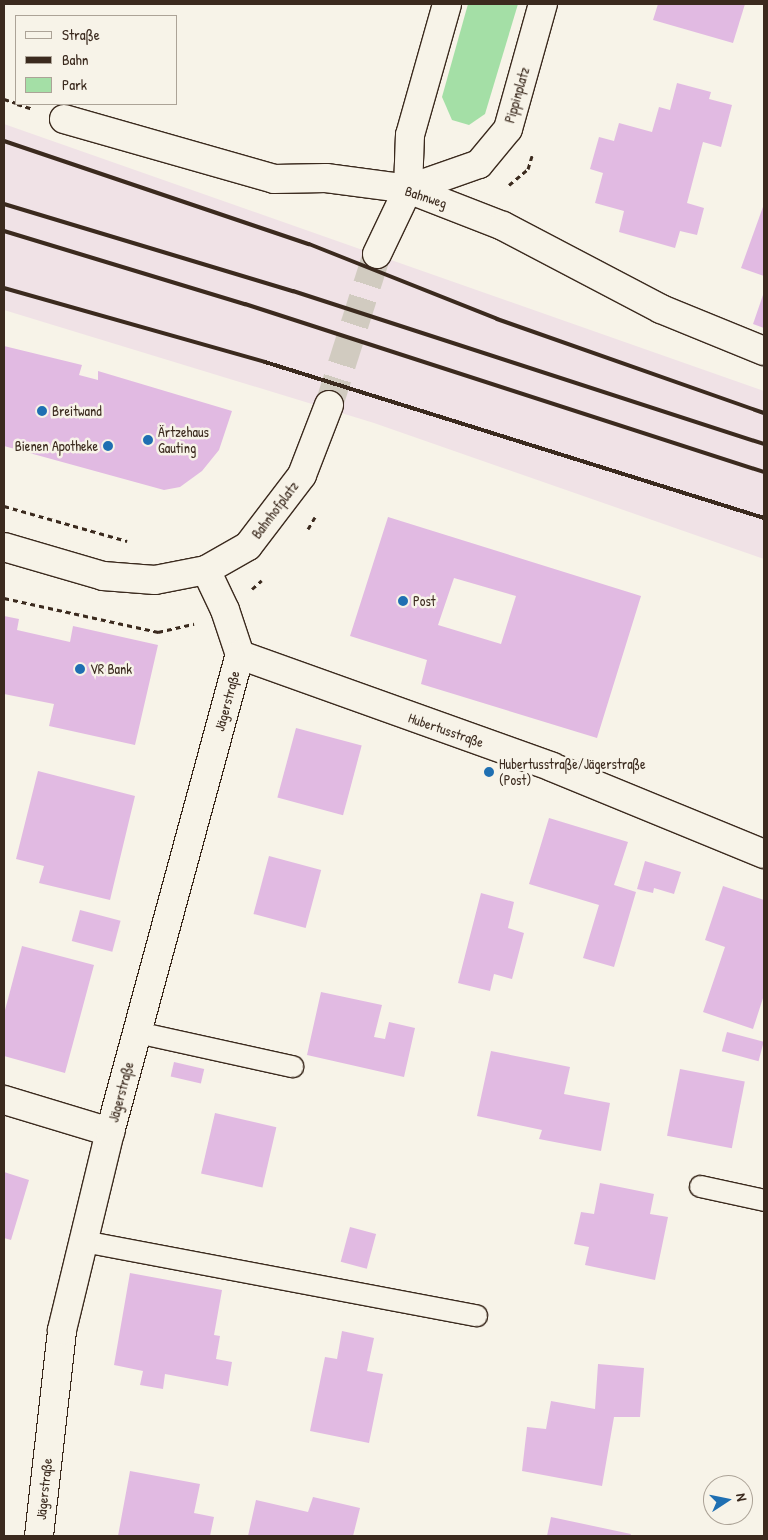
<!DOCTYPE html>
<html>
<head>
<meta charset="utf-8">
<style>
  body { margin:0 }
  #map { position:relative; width:768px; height:1540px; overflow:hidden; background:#f7f3e8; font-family:"Patrick Hand",sans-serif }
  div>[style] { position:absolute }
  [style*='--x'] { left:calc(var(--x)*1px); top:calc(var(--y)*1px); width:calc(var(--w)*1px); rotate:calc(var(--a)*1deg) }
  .built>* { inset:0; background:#f0e2e6 }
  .green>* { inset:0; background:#a4dfa6 }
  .building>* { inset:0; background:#e1bae2; transform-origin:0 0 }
  .tertiary-tunnel>* { height:28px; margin-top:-14px; transform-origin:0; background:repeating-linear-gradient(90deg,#d1cbc0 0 28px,transparent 0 42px) }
  .path>* { height:3px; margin-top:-1.5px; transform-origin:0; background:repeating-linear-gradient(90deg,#3b2a1e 0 5px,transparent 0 9px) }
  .roads { filter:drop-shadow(1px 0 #3b2a1e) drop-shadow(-1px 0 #3b2a1e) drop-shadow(0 1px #3b2a1e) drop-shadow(0 -1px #3b2a1e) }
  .service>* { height:21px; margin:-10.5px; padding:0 10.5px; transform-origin:10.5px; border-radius:10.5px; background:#f7f3e8 }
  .minor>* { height:28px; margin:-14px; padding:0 14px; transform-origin:14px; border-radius:14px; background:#f7f3e8 }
  .tertiary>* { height:28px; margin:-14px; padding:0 14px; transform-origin:14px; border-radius:14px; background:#f7f3e8 }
  .rail>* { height:4px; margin:-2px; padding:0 2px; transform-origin:2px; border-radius:2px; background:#3b2a1e }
  .dots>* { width:14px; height:14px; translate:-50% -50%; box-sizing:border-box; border:2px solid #f7f3e8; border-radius:50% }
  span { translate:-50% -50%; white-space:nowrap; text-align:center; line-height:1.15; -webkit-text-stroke:5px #f7f3e8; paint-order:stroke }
  .street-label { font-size:14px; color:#3b2a1e }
  .poi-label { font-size:14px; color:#3b2a1e }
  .left { translate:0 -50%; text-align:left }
  .right { translate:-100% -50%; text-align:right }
  .frame { position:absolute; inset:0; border:5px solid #3b2a1e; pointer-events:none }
  .legend { position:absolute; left:15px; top:15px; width:162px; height:90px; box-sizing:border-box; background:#f7f3e8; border:1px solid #aca397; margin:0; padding:6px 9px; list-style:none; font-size:15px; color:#3b2a1e }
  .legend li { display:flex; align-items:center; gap:10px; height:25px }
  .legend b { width:25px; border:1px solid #aca397 }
  .north { position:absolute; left:703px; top:1475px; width:50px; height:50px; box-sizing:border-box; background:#f7f3e8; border:1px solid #aca397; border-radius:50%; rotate:79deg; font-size:14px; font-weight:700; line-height:20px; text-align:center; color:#3b2a1e }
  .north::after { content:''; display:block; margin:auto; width:18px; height:22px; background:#1f6fb2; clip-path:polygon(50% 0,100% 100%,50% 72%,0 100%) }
</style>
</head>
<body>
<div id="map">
  <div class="built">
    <i style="clip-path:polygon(4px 124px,764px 391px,764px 559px,374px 423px,4px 310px)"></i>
  </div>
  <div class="green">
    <i style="clip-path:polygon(468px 4px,518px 4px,485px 114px,469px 125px,452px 120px,442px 97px)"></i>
  </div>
  <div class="building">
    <i style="clip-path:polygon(658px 4px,745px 4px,733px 43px,653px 20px)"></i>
    <i style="clip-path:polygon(677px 83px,711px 92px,709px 99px,732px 105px,721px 147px,703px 142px,687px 203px,704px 208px,697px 235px,680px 231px,675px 248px,619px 232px,624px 211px,595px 203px,603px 173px,590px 169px,599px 137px,614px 141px,619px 123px,652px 132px,659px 107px,670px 110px)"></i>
    <i style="clip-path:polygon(764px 204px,764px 276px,741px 268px)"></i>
    <i style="clip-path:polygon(764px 292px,764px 328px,753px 324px)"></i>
    <i style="clip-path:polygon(4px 346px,82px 365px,79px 375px,98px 380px,98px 371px,232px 411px,219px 450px,202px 471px,180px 487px,164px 490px,4px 446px)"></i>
    <i style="clip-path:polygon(evenodd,388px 517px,641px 596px,597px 738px,421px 684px,427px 660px,350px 636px,388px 517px,454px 578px,516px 596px,501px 644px,438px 625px,454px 578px)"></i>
    <i style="clip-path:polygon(4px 616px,19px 619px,17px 630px,70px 642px,73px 626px,158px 645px,135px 745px,49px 726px,54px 704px,4px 694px)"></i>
    <i style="left:296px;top:728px;width:68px;height:72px;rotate:15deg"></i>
    <i style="clip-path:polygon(38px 771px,135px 796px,110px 900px,39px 883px,44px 866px,16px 859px)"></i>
    <i style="clip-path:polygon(549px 818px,628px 842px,614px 885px,636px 892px,614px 967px,583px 958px,599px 905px,529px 884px)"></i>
    <i style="left:269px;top:856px;width:54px;height:60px;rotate:15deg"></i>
    <i style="clip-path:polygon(645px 861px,681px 872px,674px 894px,654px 888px,653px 893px,637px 889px)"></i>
    <i style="clip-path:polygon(723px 886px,764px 900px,764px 995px,753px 1029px,703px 1012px,725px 947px,705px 940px)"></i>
    <i style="clip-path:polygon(481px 893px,514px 902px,508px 928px,524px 933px,512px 979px,494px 974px,490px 991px,458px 983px)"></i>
    <i style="left:80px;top:910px;width:42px;height:32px;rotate:15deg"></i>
    <i style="clip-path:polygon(22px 946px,94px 965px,65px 1073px,4px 1056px,4px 1014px)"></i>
    <i style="clip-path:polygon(321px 992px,382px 1005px,374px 1037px,385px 1039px,389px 1022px,415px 1028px,404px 1077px,307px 1055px)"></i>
    <i style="left:727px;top:1032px;width:38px;height:20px;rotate:15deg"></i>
    <i style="clip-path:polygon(491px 1051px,570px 1067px,564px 1094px,610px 1103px,601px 1151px,539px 1139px,542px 1130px,477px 1116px)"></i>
    <i style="left:174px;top:1062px;width:31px;height:15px;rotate:13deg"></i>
    <i style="left:680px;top:1069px;width:66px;height:68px;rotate:11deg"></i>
    <i style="left:215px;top:1113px;width:63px;height:62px;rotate:13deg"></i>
    <i style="clip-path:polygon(4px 1172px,29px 1180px,11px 1240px,4px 1238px)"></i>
    <i style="clip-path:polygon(600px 1183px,654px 1194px,650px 1214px,668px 1217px,655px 1280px,585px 1265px,589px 1247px,574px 1244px,581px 1212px,594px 1214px)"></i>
    <i style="left:350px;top:1227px;width:27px;height:36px;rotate:15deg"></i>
    <i style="clip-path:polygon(130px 1273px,222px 1290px,214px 1335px,220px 1336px,216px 1359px,232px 1362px,228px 1386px,165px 1374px,163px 1389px,140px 1385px,143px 1371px,114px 1365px)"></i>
    <i style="clip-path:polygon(342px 1331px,374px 1338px,367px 1371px,383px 1374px,369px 1443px,310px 1431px,325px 1357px,337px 1359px)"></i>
    <i style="clip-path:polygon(598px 1364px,644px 1368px,640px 1417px,614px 1417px,602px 1486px,522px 1471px,527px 1427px,546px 1429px,551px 1401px,595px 1409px)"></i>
    <i style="clip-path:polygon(130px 1471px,200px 1484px,194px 1513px,214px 1517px,210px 1536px,118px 1536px)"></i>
    <i style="clip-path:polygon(313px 1497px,360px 1508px,353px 1536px,248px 1536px,256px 1500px,308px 1512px)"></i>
    <i style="clip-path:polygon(551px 1517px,631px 1534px,630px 1536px,547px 1536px)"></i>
  </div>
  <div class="tertiary-tunnel">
    <i style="--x:329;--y:405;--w:158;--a:-72.4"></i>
  </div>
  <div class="path">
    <i style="--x:4;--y:99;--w:13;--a:18"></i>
    <i style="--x:17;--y:104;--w:17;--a:17"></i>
    <i style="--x:509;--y:185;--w:25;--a:-40"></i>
    <i style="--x:528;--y:169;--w:14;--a:-73"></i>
    <i style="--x:4;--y:506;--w:128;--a:15.9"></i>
    <i style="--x:308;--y:529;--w:14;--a:-60"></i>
    <i style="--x:252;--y:589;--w:13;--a:-42"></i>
    <i style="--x:4;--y:598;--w:158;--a:12.4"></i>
    <i style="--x:158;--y:632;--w:37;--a:-13"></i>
  </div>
  <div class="roads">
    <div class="service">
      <i style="--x:137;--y:1032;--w:159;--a:12.4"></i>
      <i style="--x:700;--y:1186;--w:66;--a:12.3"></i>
      <i style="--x:83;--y:1241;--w:400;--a:10.7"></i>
    </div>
    <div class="minor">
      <i style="--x:64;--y:119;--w:218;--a:15.9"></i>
      <i style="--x:274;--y:179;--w:52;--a:-1.1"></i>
      <i style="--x:326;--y:178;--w:83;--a:7.6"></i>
      <i style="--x:408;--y:189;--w:102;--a:21.3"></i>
      <i style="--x:503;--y:226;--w:178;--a:27.7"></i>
      <i style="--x:661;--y:309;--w:111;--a:22.2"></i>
      <i style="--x:206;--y:570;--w:44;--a:64.6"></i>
      <i style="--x:225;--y:610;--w:47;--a:71.6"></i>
      <i style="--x:240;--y:655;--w:331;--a:19.7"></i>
      <i style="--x:552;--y:767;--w:229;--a:22.3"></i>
      <i style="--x:4;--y:1100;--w:111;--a:16.8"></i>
      <i style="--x:39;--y:1536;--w:207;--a:-83.6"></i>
      <i style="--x:62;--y:1330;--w:204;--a:-76.4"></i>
      <i style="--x:110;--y:1132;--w:494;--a:-74.8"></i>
    </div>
    <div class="tertiary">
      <i style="--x:408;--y:189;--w:75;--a:-19.4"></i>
      <i style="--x:479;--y:164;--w:45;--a:-50.4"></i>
      <i style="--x:508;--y:129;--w:130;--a:-74.4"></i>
      <i style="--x:377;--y:254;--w:72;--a:-64.5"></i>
      <i style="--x:408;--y:189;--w:54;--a:-87.9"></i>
      <i style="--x:410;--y:135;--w:136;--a:-74.2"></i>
      <i style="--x:4;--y:547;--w:103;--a:16.3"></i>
      <i style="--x:103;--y:576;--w:52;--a:4.4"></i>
      <i style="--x:155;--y:580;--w:52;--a:-11.1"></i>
      <i style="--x:206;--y:570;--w:48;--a:-29.7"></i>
      <i style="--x:248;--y:546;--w:89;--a:-52.7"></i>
      <i style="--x:302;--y:475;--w:75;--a:-68.9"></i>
    </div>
  </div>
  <div class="rail">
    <i style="--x:4;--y:141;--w:322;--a:18.7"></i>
    <i style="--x:309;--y:244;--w:202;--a:21.7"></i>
    <i style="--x:497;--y:319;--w:283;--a:19.4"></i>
    <i style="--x:4;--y:204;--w:302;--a:16.8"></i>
    <i style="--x:293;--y:291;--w:495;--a:18"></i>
    <i style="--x:4;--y:231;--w:252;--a:16.9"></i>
    <i style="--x:245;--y:304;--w:546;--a:17.94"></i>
    <i style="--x:4;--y:288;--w:271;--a:15.8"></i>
    <i style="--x:265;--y:362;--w:523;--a:17.36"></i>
  </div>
  <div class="dots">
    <i style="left:42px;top:411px;background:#1f6fb2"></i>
    <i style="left:148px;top:440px;background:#1f6fb2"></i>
    <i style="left:108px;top:446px;background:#1f6fb2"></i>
    <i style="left:403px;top:601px;background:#1f6fb2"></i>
    <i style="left:80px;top:669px;background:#1f6fb2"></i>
    <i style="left:489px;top:772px;background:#1f6fb2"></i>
  </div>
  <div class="street-label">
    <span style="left:517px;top:95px;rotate:-74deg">Pippinplatz</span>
    <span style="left:426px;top:197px;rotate:18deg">Bahnweg</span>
    <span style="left:275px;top:510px;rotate:-53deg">Bahnhofplatz</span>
    <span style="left:227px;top:701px;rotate:-75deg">Jägerstraße</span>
    <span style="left:446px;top:730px;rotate:19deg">Hubertusstraße</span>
    <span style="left:121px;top:1092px;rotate:-75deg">Jägerstraße</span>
    <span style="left:44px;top:1489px;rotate:-84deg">Jägerstraße</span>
  </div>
  <div class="poi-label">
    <span class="left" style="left:52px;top:411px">Breitwand</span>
    <span class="left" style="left:158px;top:440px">Ärtzehaus<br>Gauting</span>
    <span class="right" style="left:98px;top:446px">Bienen Apotheke</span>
    <span class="left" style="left:413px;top:601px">Post</span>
    <span class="left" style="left:90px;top:669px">VR Bank</span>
    <span class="left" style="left:499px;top:772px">Hubertusstraße/Jägerstraße<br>(Post)</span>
  </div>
  <div class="frame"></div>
  <ul class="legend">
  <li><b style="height:6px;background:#f7f3e8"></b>Straße</li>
  <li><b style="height:6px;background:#3b2a1e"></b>Bahn</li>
  <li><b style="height:14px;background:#a4dfa6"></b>Park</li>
  </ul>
  <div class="north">N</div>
</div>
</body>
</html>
